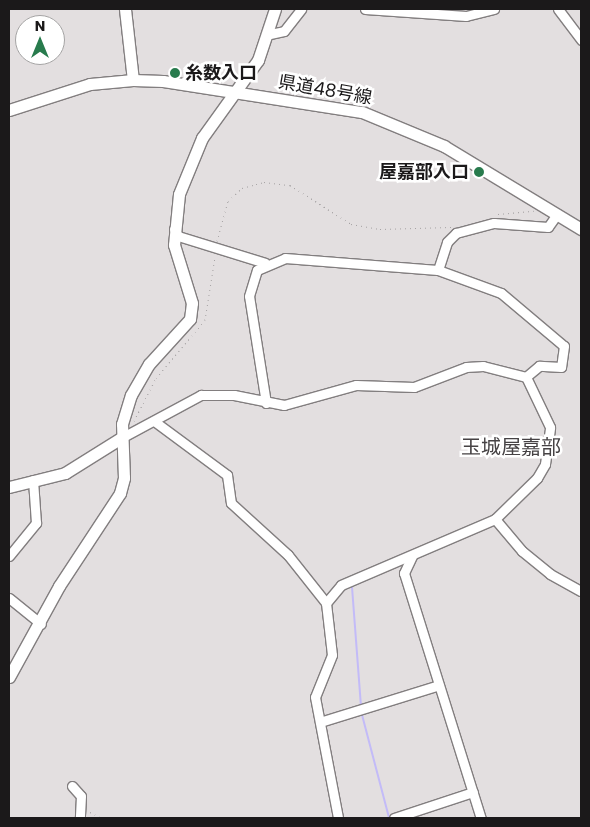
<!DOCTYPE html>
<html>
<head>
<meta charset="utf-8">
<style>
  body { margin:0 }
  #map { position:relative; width:590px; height:827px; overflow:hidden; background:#e3dfe0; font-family:Poppins,"Noto Sans JP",sans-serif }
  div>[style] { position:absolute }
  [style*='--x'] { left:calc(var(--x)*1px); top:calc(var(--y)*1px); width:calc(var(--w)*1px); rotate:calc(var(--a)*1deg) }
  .stream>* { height:2px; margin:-1px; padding:0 1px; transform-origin:1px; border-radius:1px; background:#c3bbf8 }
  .path>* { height:1px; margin-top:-0.5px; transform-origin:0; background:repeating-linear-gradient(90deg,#a5a2a3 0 1px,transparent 0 5px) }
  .roads { filter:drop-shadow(1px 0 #827e7f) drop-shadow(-1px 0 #827e7f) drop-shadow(0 1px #827e7f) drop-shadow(0 -1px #827e7f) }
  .street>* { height:9px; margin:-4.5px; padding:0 4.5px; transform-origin:4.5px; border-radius:4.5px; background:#fff }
  .secondary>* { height:11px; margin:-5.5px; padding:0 5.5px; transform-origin:5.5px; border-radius:5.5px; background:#fff }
  .dots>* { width:14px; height:14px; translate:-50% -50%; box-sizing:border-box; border:2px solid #fff; border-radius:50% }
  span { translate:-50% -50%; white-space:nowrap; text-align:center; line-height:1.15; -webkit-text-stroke:5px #fff; paint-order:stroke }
  .poi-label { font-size:18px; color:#1b191a; font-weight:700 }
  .left { translate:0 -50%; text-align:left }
  .right { translate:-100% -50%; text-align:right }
  .street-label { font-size:18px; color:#1b191a }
  .quarter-label { font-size:20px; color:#464244 }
  .frame { position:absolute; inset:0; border:10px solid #1b191a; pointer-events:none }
  .north { position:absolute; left:15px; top:15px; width:50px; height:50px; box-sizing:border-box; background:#fff; border:1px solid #a4a3a3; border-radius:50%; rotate:0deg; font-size:14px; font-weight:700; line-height:20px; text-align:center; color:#1b191a }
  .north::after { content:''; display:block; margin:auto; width:18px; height:22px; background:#287b4d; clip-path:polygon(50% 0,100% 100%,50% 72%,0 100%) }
</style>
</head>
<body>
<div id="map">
  <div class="stream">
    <i style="--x:352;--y:587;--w:119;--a:85.7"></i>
    <i style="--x:361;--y:711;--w:111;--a:75.3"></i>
  </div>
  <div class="path">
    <i style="--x:498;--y:214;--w:36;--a:-5"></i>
    <i style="--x:217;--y:241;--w:41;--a:-74.6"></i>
    <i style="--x:228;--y:201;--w:19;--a:-43"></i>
    <i style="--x:242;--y:188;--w:23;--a:-15"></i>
    <i style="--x:264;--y:182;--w:26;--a:7"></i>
    <i style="--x:290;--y:185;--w:72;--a:32.6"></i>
    <i style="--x:351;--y:224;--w:29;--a:10"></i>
    <i style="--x:380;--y:229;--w:71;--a:-1.6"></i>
    <i style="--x:134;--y:421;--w:48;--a:-62.9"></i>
    <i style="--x:156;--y:378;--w:76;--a:-49.8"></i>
    <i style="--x:205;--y:320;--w:64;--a:-81"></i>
    <i style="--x:90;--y:812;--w:13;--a:27"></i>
  </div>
  <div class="roads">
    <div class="street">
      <i style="--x:365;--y:9;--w:101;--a:4"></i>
      <i style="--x:466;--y:16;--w:29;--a:-14"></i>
      <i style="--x:558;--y:9;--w:39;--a:53"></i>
      <i style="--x:270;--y:34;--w:14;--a:-12"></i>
      <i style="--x:284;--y:31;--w:28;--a:-52"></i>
      <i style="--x:174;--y:229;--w:8;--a:60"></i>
      <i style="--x:178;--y:236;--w:91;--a:17.2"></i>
      <i style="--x:438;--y:270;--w:29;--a:-72"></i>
      <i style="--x:447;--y:242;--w:13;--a:-45"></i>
      <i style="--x:456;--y:233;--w:39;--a:-15"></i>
      <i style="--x:494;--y:223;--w:54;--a:4.2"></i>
      <i style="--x:548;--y:227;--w:16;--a:-55"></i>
      <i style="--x:266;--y:403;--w:108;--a:-99"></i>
      <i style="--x:249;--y:296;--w:27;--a:-73"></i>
      <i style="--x:257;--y:270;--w:30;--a:-23"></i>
      <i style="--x:285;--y:258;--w:153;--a:4.5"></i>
      <i style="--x:438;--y:270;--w:67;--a:20.1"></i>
      <i style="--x:501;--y:293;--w:82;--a:40.1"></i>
      <i style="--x:564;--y:346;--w:21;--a:98"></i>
      <i style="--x:561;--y:367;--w:22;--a:-177"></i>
      <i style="--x:539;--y:366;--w:17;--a:140"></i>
      <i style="--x:154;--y:421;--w:91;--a:36.5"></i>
      <i style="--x:227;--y:475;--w:28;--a:82"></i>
      <i style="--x:231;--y:503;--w:77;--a:42.4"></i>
      <i style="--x:288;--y:555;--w:61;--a:51.6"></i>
      <i style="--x:326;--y:603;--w:52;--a:83.4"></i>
      <i style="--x:332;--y:655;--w:45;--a:112"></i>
      <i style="--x:315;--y:697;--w:123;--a:79.2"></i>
      <i style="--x:121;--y:438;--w:91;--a:-28.3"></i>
      <i style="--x:201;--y:395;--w:33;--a:0"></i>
      <i style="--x:234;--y:395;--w:51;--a:11.3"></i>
      <i style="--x:284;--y:405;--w:75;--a:-15.5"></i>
      <i style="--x:356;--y:385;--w:58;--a:2"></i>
      <i style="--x:414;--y:387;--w:56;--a:-21"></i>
      <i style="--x:466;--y:367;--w:17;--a:-3"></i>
      <i style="--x:483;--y:366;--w:44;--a:14.3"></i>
      <i style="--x:495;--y:519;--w:42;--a:49.8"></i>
      <i style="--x:522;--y:551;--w:36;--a:39"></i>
      <i style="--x:550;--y:574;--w:35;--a:29"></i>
      <i style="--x:9;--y:556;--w:43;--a:-50.7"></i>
      <i style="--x:36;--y:523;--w:43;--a:-94"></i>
      <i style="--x:412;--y:556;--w:19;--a:115"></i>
      <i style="--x:404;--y:573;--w:257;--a:72.6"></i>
      <i style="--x:9;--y:598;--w:41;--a:39.1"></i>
      <i style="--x:326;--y:603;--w:23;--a:-50"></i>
      <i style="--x:341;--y:585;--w:168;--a:-23.2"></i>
      <i style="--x:495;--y:519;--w:59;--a:-44.3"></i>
      <i style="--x:537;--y:478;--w:16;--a:-60"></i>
      <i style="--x:545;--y:464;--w:37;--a:-82"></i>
      <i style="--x:550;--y:427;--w:55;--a:-115.6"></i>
      <i style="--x:323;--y:721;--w:121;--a:-17.2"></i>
      <i style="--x:72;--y:786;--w:13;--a:48"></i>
      <i style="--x:81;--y:796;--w:22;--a:93"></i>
      <i style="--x:394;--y:818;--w:83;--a:-18.2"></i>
    </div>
    <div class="secondary">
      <i style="--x:125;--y:9;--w:71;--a:83.6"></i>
      <i style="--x:9;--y:110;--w:85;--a:-17.8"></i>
      <i style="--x:90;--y:84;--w:43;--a:-5.3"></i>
      <i style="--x:133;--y:80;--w:30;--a:2"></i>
      <i style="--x:163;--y:81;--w:201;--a:8.9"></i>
      <i style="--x:362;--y:112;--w:89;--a:22.5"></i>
      <i style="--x:444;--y:146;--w:160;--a:31.2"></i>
      <i style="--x:9;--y:487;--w:58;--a:-14"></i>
      <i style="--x:65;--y:473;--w:66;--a:-32"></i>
      <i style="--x:9;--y:677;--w:104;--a:-61.2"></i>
      <i style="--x:59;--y:586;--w:111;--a:-56.7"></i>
      <i style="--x:120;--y:493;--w:16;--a:-75"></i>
      <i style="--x:124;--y:478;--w:54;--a:-92.1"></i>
      <i style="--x:122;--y:424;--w:30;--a:-73"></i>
      <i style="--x:131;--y:395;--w:36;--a:-60"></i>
      <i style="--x:149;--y:364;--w:61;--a:-47.7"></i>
      <i style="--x:190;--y:319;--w:16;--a:-83"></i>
      <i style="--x:192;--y:303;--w:61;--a:-107.2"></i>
      <i style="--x:174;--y:245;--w:51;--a:-84.4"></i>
      <i style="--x:179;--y:194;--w:61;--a:-67.7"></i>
      <i style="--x:202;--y:138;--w:96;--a:-54.3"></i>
      <i style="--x:258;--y:60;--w:54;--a:-71.6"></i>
    </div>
  </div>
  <div class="dots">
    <i style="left:175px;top:73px;background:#287b4d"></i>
    <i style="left:479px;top:172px;background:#287b4d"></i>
  </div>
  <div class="poi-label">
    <span class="left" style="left:185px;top:73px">糸数入口</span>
    <span class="right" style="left:469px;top:172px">屋嘉部入口</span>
  </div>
  <div class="street-label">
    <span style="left:325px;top:90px;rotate:10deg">県道48号線</span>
  </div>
  <div class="quarter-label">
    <span style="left:511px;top:447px">玉城屋嘉部</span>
  </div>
  <div class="frame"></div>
  <div class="north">N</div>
</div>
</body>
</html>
